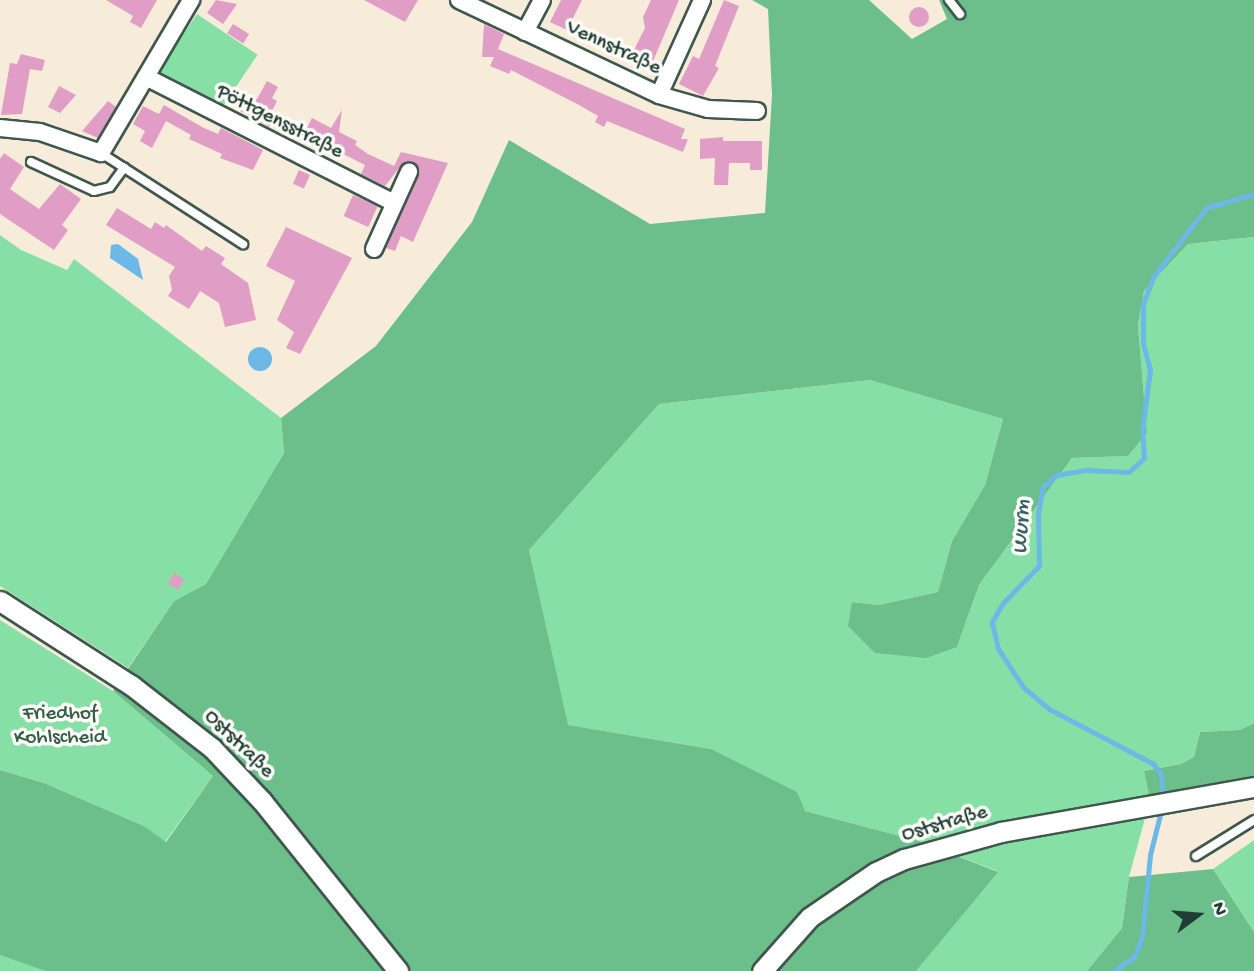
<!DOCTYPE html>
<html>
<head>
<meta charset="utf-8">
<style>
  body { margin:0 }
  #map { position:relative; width:1254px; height:971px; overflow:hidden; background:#f6ecd9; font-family:"Gochi Hand",sans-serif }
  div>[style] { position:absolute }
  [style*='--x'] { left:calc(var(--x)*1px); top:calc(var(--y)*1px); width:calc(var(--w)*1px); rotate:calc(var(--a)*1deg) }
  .green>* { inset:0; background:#86e0a6; transform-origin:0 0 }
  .forest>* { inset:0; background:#6cbe8b }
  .water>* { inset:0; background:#6cb8e6 }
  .round { border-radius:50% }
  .stream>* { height:4.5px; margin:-2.25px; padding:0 2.25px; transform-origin:2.25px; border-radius:2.25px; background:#6cb8e6 }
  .building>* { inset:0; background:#e09ec6; transform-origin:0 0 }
  .roads { filter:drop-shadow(2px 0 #3f574d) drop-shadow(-2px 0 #3f574d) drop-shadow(0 2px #3f574d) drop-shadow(0 -2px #3f574d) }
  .service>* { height:8px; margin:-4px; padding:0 4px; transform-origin:4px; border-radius:4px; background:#fff }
  .minor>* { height:16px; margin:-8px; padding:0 8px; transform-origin:8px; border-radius:8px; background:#fff }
  .tertiary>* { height:19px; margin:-9.5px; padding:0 9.5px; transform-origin:9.5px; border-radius:9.5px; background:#fff }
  span { translate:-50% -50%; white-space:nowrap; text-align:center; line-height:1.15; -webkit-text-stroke:7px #fdfcf7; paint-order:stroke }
  .street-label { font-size:21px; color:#1f3d34 }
  .park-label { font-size:21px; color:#345e4b }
  .water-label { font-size:23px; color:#366269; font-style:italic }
  .north { position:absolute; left:1163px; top:880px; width:70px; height:70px; -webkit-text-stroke:5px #fdfcf7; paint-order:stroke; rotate:74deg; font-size:19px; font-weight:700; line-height:28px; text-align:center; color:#1f3d34 }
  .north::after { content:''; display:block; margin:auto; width:24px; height:32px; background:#1f3d34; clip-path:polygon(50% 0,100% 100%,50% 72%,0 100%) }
</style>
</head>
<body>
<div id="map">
  <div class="green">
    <i style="left:197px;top:14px;width:73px;height:71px;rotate:34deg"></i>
    <i style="clip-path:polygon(0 235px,21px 250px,67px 270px,74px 259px,281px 418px,284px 453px,206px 584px,174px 601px,128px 668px,0 586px)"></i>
    <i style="clip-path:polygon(1254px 237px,1254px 723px,1240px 730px,1200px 732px,1194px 757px,1181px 764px,1144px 771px,1150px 800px,1129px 877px,1122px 928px,1087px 971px,916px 971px,997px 871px,919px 841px,805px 811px,711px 749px,567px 725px,529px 550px,659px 404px,870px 380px,1003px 419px,985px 485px,952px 541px,938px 592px,879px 605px,852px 602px,957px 647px,979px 585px,1072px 458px,1128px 456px,1147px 433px,1138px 325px,1144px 291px,1188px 244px)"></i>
    <i style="clip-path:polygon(0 620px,113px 691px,213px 776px,165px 842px,144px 826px,44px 783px,0 770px)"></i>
    <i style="clip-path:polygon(1254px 840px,1254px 932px,1213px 869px)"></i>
    <i style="clip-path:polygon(0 955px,31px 964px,46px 971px,0 971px)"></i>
  </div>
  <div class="forest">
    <i style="clip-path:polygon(752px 0,869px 0,912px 39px,947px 19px,939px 0,1254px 0,1254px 237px,1188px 244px,1144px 291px,1138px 325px,1147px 433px,1128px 456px,1072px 458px,979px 585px,957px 647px,926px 658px,875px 653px,848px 626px,852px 602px,879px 605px,938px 592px,952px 541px,985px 485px,1003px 419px,870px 380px,659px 404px,529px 550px,568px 725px,711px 749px,797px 792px,805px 811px,919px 841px,998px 872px,916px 971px,46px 971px,0 955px,0 770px,44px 783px,144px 826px,166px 842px,213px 776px,113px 691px,174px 601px,206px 584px,284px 453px,281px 418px,376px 346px,472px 222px,509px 140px,650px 224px,765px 213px,772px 95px,768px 9px)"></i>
    <i style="clip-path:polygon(1254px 723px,1254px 782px,1150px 800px,1144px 771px,1181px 764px,1194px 757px,1200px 732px,1240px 730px)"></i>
    <i style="clip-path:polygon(1213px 869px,1254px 932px,1254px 971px,1087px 971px,1122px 928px,1129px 877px)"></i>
  </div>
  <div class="water">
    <i style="clip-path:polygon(118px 244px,138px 259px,143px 280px,110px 258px,111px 245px)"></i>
    <i class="round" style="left:248px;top:347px;width:24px;height:24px"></i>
  </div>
  <div class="stream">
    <i style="--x:1163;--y:799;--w:25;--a:-95"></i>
    <i style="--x:1161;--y:774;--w:13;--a:-129"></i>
    <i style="--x:1153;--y:764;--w:116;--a:-152.3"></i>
    <i style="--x:1050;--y:710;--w:35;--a:-140"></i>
    <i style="--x:1023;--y:687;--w:45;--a:-123.3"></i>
    <i style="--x:998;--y:649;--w:28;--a:-103"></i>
    <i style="--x:992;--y:622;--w:22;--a:-60"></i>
    <i style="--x:1003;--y:603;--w:52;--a:-45.8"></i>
    <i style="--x:1039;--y:566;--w:52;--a:-91.1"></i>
    <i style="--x:1038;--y:514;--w:27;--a:-80"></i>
    <i style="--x:1043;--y:487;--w:18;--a:-41"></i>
    <i style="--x:1057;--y:475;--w:29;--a:-10"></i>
    <i style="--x:1086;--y:470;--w:43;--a:2.7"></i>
    <i style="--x:1129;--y:472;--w:21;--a:-43"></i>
    <i style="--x:1144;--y:458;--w:27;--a:-94"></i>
    <i style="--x:1142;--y:431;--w:62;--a:-82.5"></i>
    <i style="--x:1150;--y:370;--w:28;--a:-105"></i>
    <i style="--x:1143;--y:343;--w:39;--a:-90"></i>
    <i style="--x:1143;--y:304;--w:30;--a:-69"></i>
    <i style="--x:1154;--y:276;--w:86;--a:-52.6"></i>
    <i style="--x:1206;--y:208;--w:50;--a:-16.3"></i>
    <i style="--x:1114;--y:971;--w:24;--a:-35"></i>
    <i style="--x:1134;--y:957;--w:22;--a:-68"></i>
    <i style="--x:1142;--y:937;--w:82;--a:-84.4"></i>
    <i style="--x:1150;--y:855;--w:49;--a:-76"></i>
  </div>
  <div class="building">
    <i style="clip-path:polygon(106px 0,157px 0,141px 28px,130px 22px,133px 16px)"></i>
    <i style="clip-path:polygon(216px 0,237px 4px,223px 24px,207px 13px)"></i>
    <i style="clip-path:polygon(364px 0,418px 0,405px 22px)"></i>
    <i style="clip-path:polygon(561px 0,582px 0,567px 30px,550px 22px)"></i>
    <i style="clip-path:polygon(651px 0,679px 0,651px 66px,631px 56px,645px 28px,643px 17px)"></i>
    <i style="clip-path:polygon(724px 0,739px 6px,715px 66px,719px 68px,703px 96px,679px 84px,693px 56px,699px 59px)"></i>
    <i class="round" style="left:909px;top:7px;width:20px;height:20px"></i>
    <i style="left:233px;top:24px;width:19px;height:11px;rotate:32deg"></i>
    <i style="clip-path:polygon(484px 24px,504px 34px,498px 49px,685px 129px,681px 139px,688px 139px,683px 152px,607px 121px,604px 127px,595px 122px,598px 116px,579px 105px,511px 70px,509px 74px,490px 66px,494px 57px,482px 57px)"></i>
    <i style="clip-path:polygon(21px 54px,45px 60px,42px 71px,30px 69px,22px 114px,1px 115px,10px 63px,17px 64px)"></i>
    <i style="clip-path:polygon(267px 81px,278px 87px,272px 98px,277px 101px,272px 111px,276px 113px,269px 127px,240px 111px,247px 98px,257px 99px)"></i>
    <i style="clip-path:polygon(59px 86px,76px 95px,60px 113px,48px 107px)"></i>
    <i style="clip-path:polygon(108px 101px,116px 107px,98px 138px,82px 131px)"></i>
    <i style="clip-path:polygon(164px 105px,202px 127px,218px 134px,221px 128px,263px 150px,253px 170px,220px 158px,222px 154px,189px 139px,191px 135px,166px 121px,152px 148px,140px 141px,145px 131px,133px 124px,143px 106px,159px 114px)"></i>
    <i style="clip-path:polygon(342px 110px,339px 132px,357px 141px,355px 145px,368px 154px,394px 166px,401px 152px,448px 163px,413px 242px,401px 236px,395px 251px,386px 248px,419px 170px,414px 163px,403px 163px,385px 186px,361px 174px,365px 165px,304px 134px,312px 118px,331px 128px)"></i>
    <i style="clip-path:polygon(723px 137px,723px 141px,762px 141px,762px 170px,750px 170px,750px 163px,729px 163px,728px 185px,714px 185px,715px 158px,700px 159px,700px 139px)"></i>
    <i style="clip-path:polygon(4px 153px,24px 167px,10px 189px,39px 209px,60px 184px,81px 199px,62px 225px,68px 230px,54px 250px,0 214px,0 159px)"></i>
    <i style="left:299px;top:170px;width:12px;height:15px;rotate:24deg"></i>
    <i style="left:353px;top:195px;width:27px;height:23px;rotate:24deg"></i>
    <i style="clip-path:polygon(117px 208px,151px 229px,155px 222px,164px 228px,166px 225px,202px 251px,206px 246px,225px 258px,221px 264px,248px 283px,256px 320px,225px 327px,219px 303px,200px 291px,189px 309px,168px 296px,172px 290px,169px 276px,175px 267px,106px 225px)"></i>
    <i style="clip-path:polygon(286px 227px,352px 258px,300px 354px,286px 348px,294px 332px,277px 320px,295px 281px,266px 266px)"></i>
    <i style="left:174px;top:573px;width:12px;height:12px;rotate:31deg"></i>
  </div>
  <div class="roads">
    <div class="service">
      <i style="--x:949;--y:0;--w:18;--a:52"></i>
      <i style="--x:101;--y:153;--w:169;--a:32.7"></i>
      <i style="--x:31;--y:162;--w:69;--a:24.7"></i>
      <i style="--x:94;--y:191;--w:16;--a:-14"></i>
      <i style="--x:110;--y:187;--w:24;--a:-54"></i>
      <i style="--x:1196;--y:856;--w:68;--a:-31.8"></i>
    </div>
    <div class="minor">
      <i style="--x:459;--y:0;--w:221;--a:25.4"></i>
      <i style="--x:659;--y:95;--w:51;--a:15.9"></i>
      <i style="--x:708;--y:109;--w:49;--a:2.3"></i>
      <i style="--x:525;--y:32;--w:36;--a:-62"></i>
      <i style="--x:146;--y:77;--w:278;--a:26.9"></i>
      <i style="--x:659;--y:95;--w:104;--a:-65.6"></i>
      <i style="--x:0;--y:128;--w:40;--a:5.7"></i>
      <i style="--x:40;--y:132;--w:65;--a:19"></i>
      <i style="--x:101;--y:153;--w:178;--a:-59.5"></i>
      <i style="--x:374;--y:249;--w:85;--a:-65.6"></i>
    </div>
    <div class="tertiary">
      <i style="--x:0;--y:601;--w:156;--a:32.7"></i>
      <i style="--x:131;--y:685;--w:103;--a:37.9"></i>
      <i style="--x:212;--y:748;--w:73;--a:46.7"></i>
      <i style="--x:262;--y:801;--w:218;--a:51.3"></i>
      <i style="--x:762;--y:971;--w:72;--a:-48.4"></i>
      <i style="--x:810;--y:917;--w:80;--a:-34.3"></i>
      <i style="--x:876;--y:872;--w:31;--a:-25"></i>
      <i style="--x:904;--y:859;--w:101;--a:-15.6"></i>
      <i style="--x:1001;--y:832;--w:257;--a:-10.1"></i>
    </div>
  </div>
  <div class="street-label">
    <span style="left:613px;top:49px;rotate:25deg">Vennstraße</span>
    <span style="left:279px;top:123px;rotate:27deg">Pöttgensstraße</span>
    <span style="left:238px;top:745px;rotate:44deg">Oststraße</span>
    <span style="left:945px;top:825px;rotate:-16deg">Oststraße</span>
  </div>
  <div class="park-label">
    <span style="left:60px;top:727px">Friedhof<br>Kohlscheid</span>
  </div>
  <div class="water-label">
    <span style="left:1023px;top:527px;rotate:-87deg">Wurm</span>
  </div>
  <div class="north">N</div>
</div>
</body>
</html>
